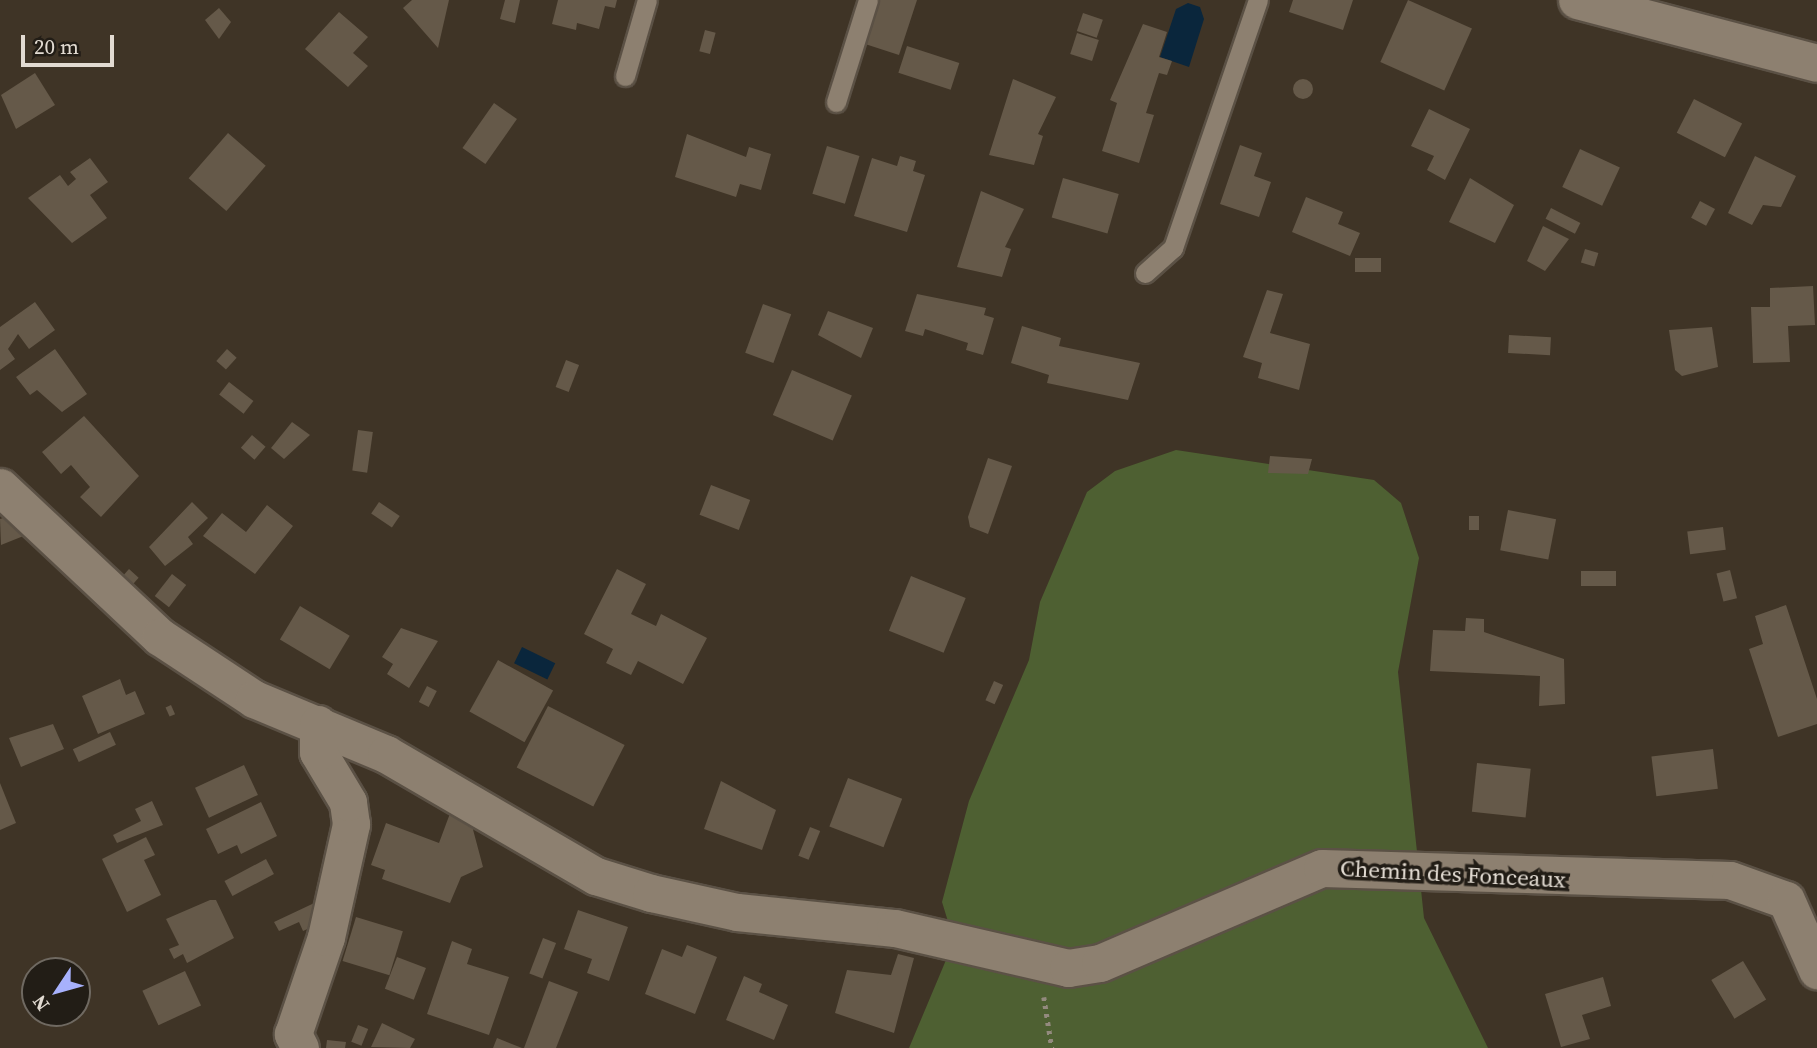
<!DOCTYPE html>
<html>
<head>
<meta charset="utf-8">
<style>
  body { margin:0 }
  #map { position:relative; width:1817px; height:1048px; overflow:hidden; background:#3f3426; font-family:"Source Serif 4",serif }
  div>[style] { position:absolute }
  [style*='--x'] { left:calc(var(--x)*1px); top:calc(var(--y)*1px); width:calc(var(--w)*1px); rotate:calc(var(--a)*1deg) }
  .green>* { inset:0; background:#4e6032 }
  .water>* { inset:0; background:#0a263c; transform-origin:0 0 }
  .building>* { inset:0; background:#655949; transform-origin:0 0 }
  .round { border-radius:50% }
  .path>* { height:4.5px; margin-top:-2.25px; transform-origin:0; background:repeating-linear-gradient(90deg,#938a7e 0 3.5px,transparent 0 8.5px) }
  .roads { filter:drop-shadow(2px 0 #5b5145) drop-shadow(-2px 0 #5b5145) drop-shadow(0 2px #5b5145) drop-shadow(0 -2px #5b5145) }
  .lane>* { height:19px; margin:-9.5px; padding:0 9.5px; transform-origin:9.5px; border-radius:9.5px; background:#8d8070 }
  .street>* { height:37px; margin:-18.5px; padding:0 18.5px; transform-origin:18.5px; border-radius:18.5px; background:#8d8070 }
  span { translate:-50% -50%; white-space:nowrap; text-align:center; line-height:1.15; -webkit-text-stroke:7px #221d16; paint-order:stroke }
  .street-label { font-size:23px; color:#e2dbd2 }
  .north { position:absolute; left:21px; top:957px; width:70px; height:70px; box-sizing:border-box; background:#221d16; border:2px solid #6f6961; border-radius:50%; rotate:234deg; font-size:19px; font-weight:700; line-height:28px; text-align:center; color:#e2dbd2 }
  .north::after { content:''; display:block; margin:auto; width:24px; height:32px; background:#a7b1fc; clip-path:polygon(50% 0,100% 100%,50% 72%,0 100%) }
  .scale { position:absolute; left:21px; top:35px; width:93px; height:32px; box-sizing:border-box; border:4px solid #e2dbd2; border-top:0; padding-left:9px; font-size:21px; line-height:24px; white-space:nowrap; color:#e2dbd2; -webkit-text-stroke:5px #221d16; paint-order:stroke }
</style>
</head>
<body>
<div id="map">
  <div class="green">
    <i style="clip-path:polygon(1176px 450px,1374px 480px,1401px 503px,1419px 558px,1398px 672px,1424px 918px,1488px 1048px,909px 1048px,954px 941px,942px 902px,969px 801px,1029px 660px,1040px 602px,1087px 492px,1115px 471px)"></i>
  </div>
  <div class="water">
    <i style="clip-path:polygon(1188px 3px,1200px 7px,1204px 19px,1189px 67px,1160px 57px,1176px 9px)"></i>
    <i style="left:522px;top:647px;width:37px;height:18px;rotate:26deg"></i>
  </div>
  <div class="building">
    <i style="clip-path:polygon(412px 0,449px 0,438px 48px,403px 8px)"></i>
    <i style="clip-path:polygon(505px 0,520px 0,515px 23px,500px 19px)"></i>
    <i style="clip-path:polygon(558px 0,617px 0,615px 8px,605px 6px,599px 29px,577px 23px,576px 30px,552px 24px)"></i>
    <i style="clip-path:polygon(876px 0,917px 0,899px 55px,862px 43px)"></i>
    <i style="clip-path:polygon(1293px 0,1353px 0,1343px 30px,1289px 12px)"></i>
    <i style="left:1408px;top:0;width:70px;height:68px;rotate:24deg"></i>
    <i style="clip-path:polygon(219px 8px,231px 22px,219px 39px,205px 20px)"></i>
    <i style="clip-path:polygon(339px 12px,368px 37px,353px 53px,368px 66px,348px 87px,305px 49px)"></i>
    <i style="left:1083px;top:13px;width:21px;height:19px;rotate:19deg"></i>
    <i style="clip-path:polygon(1143px 24px,1167px 32px,1159px 57px,1172px 61px,1167px 75px,1159px 73px,1146px 113px,1154px 115px,1139px 163px,1102px 151px,1117px 103px,1110px 100px)"></i>
    <i style="left:705px;top:30px;width:11px;height:22px;rotate:15deg"></i>
    <i style="left:1077px;top:33px;width:23px;height:22px;rotate:18deg"></i>
    <i style="left:907px;top:46px;width:55px;height:28px;rotate:18deg"></i>
    <i style="clip-path:polygon(35px 73px,55px 105px,16px 129px,1px 95px)"></i>
    <i class="round" style="left:1293px;top:79px;width:20px;height:20px"></i>
    <i style="clip-path:polygon(1013px 79px,1056px 97px,1038px 134px,1043px 136px,1034px 165px,989px 155px)"></i>
    <i style="left:1694px;top:99px;width:54px;height:38px;rotate:27deg"></i>
    <i style="left:494px;top:103px;width:28px;height:55px;rotate:35deg"></i>
    <i style="clip-path:polygon(1429px 109px,1470px 129px,1445px 180px,1427px 170px,1434px 156px,1411px 146px)"></i>
    <i style="left:228px;top:133px;width:50px;height:60px;rotate:41deg"></i>
    <i style="clip-path:polygon(687px 134px,746px 157px,749px 147px,771px 154px,761px 190px,740px 184px,736px 197px,675px 177px)"></i>
    <i style="clip-path:polygon(1240px 145px,1262px 153px,1254px 176px,1271px 182px,1259px 217px,1220px 204px)"></i>
    <i style="left:827px;top:146px;width:34px;height:50px;rotate:17deg"></i>
    <i style="left:1580px;top:149px;width:44px;height:42px;rotate:25deg"></i>
    <i style="clip-path:polygon(900px 156px,916px 161px,913px 171px,925px 175px,907px 232px,854px 216px,872px 158px,897px 166px)"></i>
    <i style="clip-path:polygon(1755px 156px,1796px 176px,1781px 207px,1763px 205px,1752px 225px,1728px 213px)"></i>
    <i style="clip-path:polygon(90px 158px,108px 182px,90px 195px,107px 218px,72px 243px,28px 198px,60px 175px,68px 186px,76px 179px,70px 172px)"></i>
    <i style="left:1063px;top:178px;width:58px;height:41px;rotate:16deg"></i>
    <i style="clip-path:polygon(1470px 178px,1514px 205px,1495px 243px,1449px 222px)"></i>
    <i style="clip-path:polygon(981px 191px,1024px 209px,1005px 247px,1011px 249px,1002px 277px,957px 267px)"></i>
    <i style="clip-path:polygon(1306px 197px,1343px 212px,1338px 224px,1360px 233px,1350px 256px,1292px 232px)"></i>
    <i style="left:1700px;top:201px;width:17px;height:19px;rotate:28deg"></i>
    <i style="left:1551px;top:208px;width:33px;height:12px;rotate:27deg"></i>
    <i style="clip-path:polygon(1543px 226px,1569px 239px,1545px 271px,1527px 261px)"></i>
    <i style="left:1585px;top:249px;width:14px;height:14px;rotate:17deg"></i>
    <i style="left:1355px;top:258px;width:26px;height:14px"></i>
    <i style="clip-path:polygon(1813px 286px,1815px 325px,1788px 326px,1790px 362px,1753px 363px,1751px 307px,1770px 307px,1770px 288px)"></i>
    <i style="clip-path:polygon(1267px 290px,1283px 294px,1270px 333px,1310px 344px,1299px 390px,1258px 378px,1262px 363px,1243px 357px)"></i>
    <i style="clip-path:polygon(917px 294px,986px 308px,984px 315px,994px 318px,983px 355px,966px 350px,968px 343px,925px 329px,923px 336px,905px 331px)"></i>
    <i style="clip-path:polygon(35px 302px,55px 330px,29px 349px,18px 334px,8px 349px,15px 359px,0 370px,0 327px)"></i>
    <i style="left:763px;top:304px;width:30px;height:52px;rotate:20deg"></i>
    <i style="clip-path:polygon(828px 311px,873px 328px,861px 358px,818px 335px)"></i>
    <i style="clip-path:polygon(1022px 326px,1061px 338px,1059px 346px,1140px 363px,1128px 400px,1047px 383px,1049px 375px,1011px 363px)"></i>
    <i style="clip-path:polygon(1712px 327px,1718px 367px,1682px 376px,1675px 370px,1669px 330px)"></i>
    <i style="left:1509px;top:335px;width:42px;height:18px;rotate:3deg"></i>
    <i style="clip-path:polygon(55px 349px,87px 394px,62px 412px,37px 390px,30px 395px,16px 377px)"></i>
    <i style="left:227px;top:349px;width:13px;height:16px;rotate:42deg"></i>
    <i style="left:566px;top:360px;width:14px;height:29px;rotate:21deg"></i>
    <i style="left:792px;top:370px;width:65px;height:49px;rotate:23deg"></i>
    <i style="left:229px;top:382px;width:31px;height:16px;rotate:38deg"></i>
    <i style="clip-path:polygon(84px 416px,139px 476px,101px 517px,80px 497px,90px 487px,71px 465px,61px 474px,42px 452px)"></i>
    <i style="clip-path:polygon(292px 422px,310px 435px,284px 459px,271px 448px)"></i>
    <i style="left:358px;top:430px;width:15px;height:41px;rotate:8deg"></i>
    <i style="left:252px;top:435px;width:18px;height:17px;rotate:41deg"></i>
    <i style="clip-path:polygon(1270px 456px,1312px 459px,1308px 474px,1268px 473px)"></i>
    <i style="clip-path:polygon(988px 458px,1012px 466px,988px 534px,970px 527px,968px 517px)"></i>
    <i style="left:711px;top:485px;width:42px;height:32px;rotate:21deg"></i>
    <i style="clip-path:polygon(192px 502px,208px 518px,188px 537px,193px 544px,165px 566px,149px 547px)"></i>
    <i style="left:379px;top:502px;width:25px;height:14px;rotate:34deg"></i>
    <i style="clip-path:polygon(267px 505px,293px 526px,255px 574px,203px 536px,222px 513px,246px 532px)"></i>
    <i style="left:1508px;top:510px;width:49px;height:41px;rotate:11deg"></i>
    <i style="left:1469px;top:516px;width:10px;height:14px"></i>
    <i style="clip-path:polygon(6px 517px,26px 535px,1px 545px,0 519px)"></i>
    <i style="left:1723px;top:527px;width:23px;height:36px;rotate:83deg"></i>
    <i style="left:129px;top:569px;width:13px;height:8px;rotate:42deg"></i>
    <i style="clip-path:polygon(617px 569px,646px 584px,631px 614px,656px 626px,661px 614px,707px 638px,683px 684px,638px 661px,631px 675px,606px 663px,613px 649px,584px 634px)"></i>
    <i style="left:1730px;top:570px;width:29px;height:14px;rotate:76deg"></i>
    <i style="left:1581px;top:571px;width:35px;height:15px"></i>
    <i style="left:172px;top:574px;width:18px;height:28px;rotate:38deg"></i>
    <i style="left:911px;top:576px;width:59px;height:59px;rotate:22deg"></i>
    <i style="clip-path:polygon(1786px 605px,1817px 699px,1817px 724px,1778px 737px,1749px 649px,1763px 644px,1755px 616px)"></i>
    <i style="left:300px;top:606px;width:58px;height:39px;rotate:31deg"></i>
    <i style="clip-path:polygon(1466px 618px,1484px 619px,1484px 632px,1564px 659px,1565px 704px,1539px 706px,1540px 676px,1430px 671px,1433px 630px,1465px 631px)"></i>
    <i style="clip-path:polygon(401px 628px,438px 641px,409px 688px,387px 674px,393px 664px,382px 657px)"></i>
    <i style="left:498px;top:660px;width:63px;height:59px;rotate:29deg"></i>
    <i style="clip-path:polygon(120px 679px,126px 695px,135px 691px,145px 714px,98px 734px,82px 696px)"></i>
    <i style="left:994px;top:681px;width:10px;height:21px;rotate:24deg"></i>
    <i style="left:427px;top:686px;width:11px;height:18px;rotate:27deg"></i>
    <i style="left:171px;top:705px;width:10px;height:6px;rotate:66deg"></i>
    <i style="left:548px;top:706px;width:86px;height:69px;rotate:27deg"></i>
    <i style="clip-path:polygon(53px 724px,64px 749px,21px 767px,9px 738px)"></i>
    <i style="left:110px;top:732px;width:14px;height:41px;rotate:65deg"></i>
    <i style="left:1713px;top:749px;width:40px;height:62px;rotate:83deg"></i>
    <i style="left:1477px;top:763px;width:54px;height:49px;rotate:6deg"></i>
    <i style="left:244px;top:765px;width:33px;height:54px;rotate:65deg"></i>
    <i style="left:848px;top:778px;width:58px;height:52px;rotate:21deg"></i>
    <i style="clip-path:polygon(721px 781px,776px 810px,762px 850px,704px 829px)"></i>
    <i style="clip-path:polygon(0 783px,16px 823px,0 830px)"></i>
    <i style="clip-path:polygon(152px 801px,163px 825px,117px 843px,113px 835px,141px 821px,135px 809px)"></i>
    <i style="clip-path:polygon(261px 802px,277px 836px,241px 854px,237px 845px,218px 854px,206px 829px)"></i>
    <i style="clip-path:polygon(452px 808px,471px 822px,483px 867px,461px 877px,450px 903px,382px 879px,385px 870px,371px 865px,386px 823px,439px 843px)"></i>
    <i style="left:810px;top:827px;width:11px;height:31px;rotate:22deg"></i>
    <i style="clip-path:polygon(146px 837px,155px 855px,144px 860px,161px 895px,127px 912px,102px 859px)"></i>
    <i style="left:266px;top:859px;width:17px;height:47px;rotate:62deg"></i>
    <i style="clip-path:polygon(327px 897px,319px 924px,303px 931px,299px 922px,279px 931px,274px 922px)"></i>
    <i style="clip-path:polygon(210px 900px,216px 900px,234px 938px,187px 963px,183px 954px,174px 959px,169px 949px,179px 945px,166px 919px)"></i>
    <i style="clip-path:polygon(578px 910px,628px 927px,609px 981px,587px 973px,592px 959px,564px 949px)"></i>
    <i style="left:356px;top:917px;width:49px;height:46px;rotate:17deg"></i>
    <i style="left:543px;top:938px;width:14px;height:38px;rotate:21deg"></i>
    <i style="clip-path:polygon(452px 941px,472px 949px,467px 964px,509px 977px,489px 1035px,427px 1014px)"></i>
    <i style="clip-path:polygon(687px 945px,717px 957px,695px 1014px,645px 994px,662px 949px,682px 957px)"></i>
    <i style="clip-path:polygon(898px 954px,914px 958px,894px 1033px,835px 1013px,847px 970px,891px 975px)"></i>
    <i style="left:397px;top:957px;width:31px;height:34px;rotate:21deg"></i>
    <i style="left:1743px;top:961px;width:45px;height:37px;rotate:59deg"></i>
    <i style="left:185px;top:971px;width:38px;height:47px;rotate:65deg"></i>
    <i style="clip-path:polygon(744px 976px,762px 984px,759px 992px,788px 1005px,774px 1040px,726px 1020px)"></i>
    <i style="clip-path:polygon(1603px 977px,1611px 1006px,1582px 1015px,1590px 1039px,1561px 1047px,1545px 994px)"></i>
    <i style="clip-path:polygon(549px 981px,578px 992px,556px 1048px,524px 1048px)"></i>
    <i style="clip-path:polygon(382px 1023px,415px 1039px,410px 1048px,371px 1047px)"></i>
    <i style="left:358px;top:1025px;width:11px;height:18px;rotate:22deg"></i>
    <i style="clip-path:polygon(497px 1038px,522px 1048px,493px 1048px)"></i>
    <i style="clip-path:polygon(327px 1040px,346px 1042px,345px 1048px,326px 1048px)"></i>
  </div>
  <div class="path">
    <i style="--x:1044;--y:997;--w:52;--a:81.1"></i>
  </div>
  <div class="roads">
    <div class="lane">
      <i style="--x:625;--y:76;--w:79;--a:-73.9"></i>
      <i style="--x:836;--y:102;--w:107;--a:-72.6"></i>
      <i style="--x:1145;--y:273;--w:38;--a:-42"></i>
      <i style="--x:1173;--y:248;--w:262;--a:-71.1"></i>
    </div>
    <div class="street">
      <i style="--x:1577;--y:0;--w:248;--a:14.7"></i>
      <i style="--x:0;--y:487;--w:219;--a:43.2"></i>
      <i style="--x:160;--y:637;--w:113;--a:33.4"></i>
      <i style="--x:254;--y:699;--w:143;--a:22.6"></i>
      <i style="--x:386;--y:754;--w:243;--a:30.2"></i>
      <i style="--x:596;--y:876;--w:58;--a:17.2"></i>
      <i style="--x:651;--y:893;--w:88;--a:12.5"></i>
      <i style="--x:737;--y:912;--w:159;--a:5.8"></i>
      <i style="--x:895;--y:928;--w:178;--a:13"></i>
      <i style="--x:1068;--y:968;--w:32;--a:-9"></i>
      <i style="--x:1100;--y:963;--w:241;--a:-23.2"></i>
      <i style="--x:1322;--y:868;--w:408;--a:1.7"></i>
      <i style="--x:1730;--y:880;--w:59;--a:19.7"></i>
      <i style="--x:1786;--y:900;--w:77;--a:66.1"></i>
      <i style="--x:300;--y:1048;--w:16;--a:-117"></i>
      <i style="--x:293;--y:1034;--w:102;--a:-71.2"></i>
      <i style="--x:326;--y:937;--w:116;--a:-77.5"></i>
      <i style="--x:351;--y:824;--w:22;--a:-98"></i>
      <i style="--x:348;--y:802;--w:58;--a:-121"></i>
      <i style="--x:318;--y:752;--w:28;--a:-90"></i>
    </div>
  </div>
  <div class="street-label">
    <span style="left:1453px;top:874px;rotate:3deg">Chemin des Fonceaux</span>
  </div>
  <div class="north">N</div>
  <div class="scale">20 m</div>
</div>
</body>
</html>
